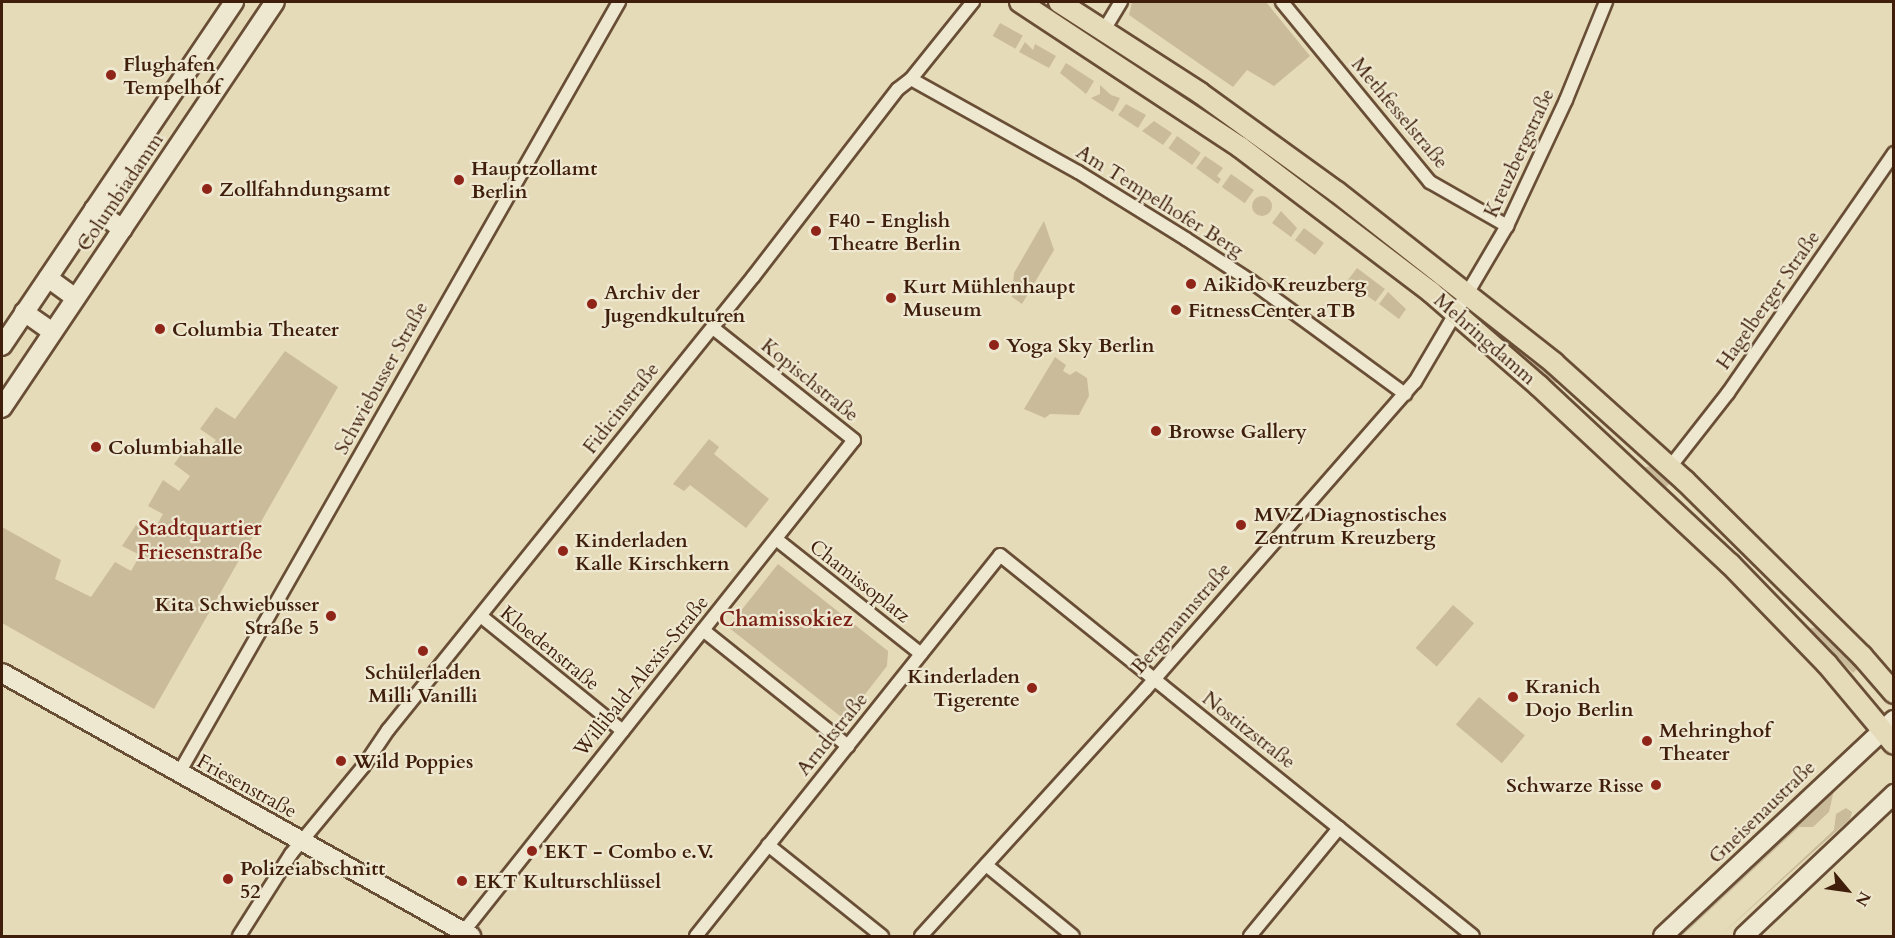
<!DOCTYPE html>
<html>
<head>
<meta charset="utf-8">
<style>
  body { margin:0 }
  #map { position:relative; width:1895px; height:938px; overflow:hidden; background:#e6dbb8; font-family:Cardo,serif }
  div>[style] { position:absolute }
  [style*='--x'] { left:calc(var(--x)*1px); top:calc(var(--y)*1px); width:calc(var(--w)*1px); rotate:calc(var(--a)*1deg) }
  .green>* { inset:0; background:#cabb9b; transform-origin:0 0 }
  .round { border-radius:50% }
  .roads { filter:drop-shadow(2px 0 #694e36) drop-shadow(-2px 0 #694e36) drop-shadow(0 2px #694e36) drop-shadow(0 -2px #694e36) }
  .street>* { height:12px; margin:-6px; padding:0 6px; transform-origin:6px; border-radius:6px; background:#efe8d1 }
  .secondary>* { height:18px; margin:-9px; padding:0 9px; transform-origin:9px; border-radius:9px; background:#efe8d1 }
  .primary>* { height:20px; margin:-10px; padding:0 10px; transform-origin:10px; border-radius:10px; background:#e6dbb8 }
  .dots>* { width:16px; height:16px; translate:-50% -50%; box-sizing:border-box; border:3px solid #efe8d1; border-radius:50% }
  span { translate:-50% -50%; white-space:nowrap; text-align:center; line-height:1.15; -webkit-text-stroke:4.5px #efe8d1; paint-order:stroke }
  .poi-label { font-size:20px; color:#3f1f0b; font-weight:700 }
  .left { translate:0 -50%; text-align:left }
  .right { translate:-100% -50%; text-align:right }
  .street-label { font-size:20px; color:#3f1f0b }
  .neighbourhood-label { font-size:21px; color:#7a1f14; font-weight:700 }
  .frame { position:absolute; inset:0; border:3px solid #3f1f0b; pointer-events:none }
  .north { position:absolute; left:1817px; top:860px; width:60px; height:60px; -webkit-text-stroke:4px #efe8d1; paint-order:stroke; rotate:119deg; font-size:16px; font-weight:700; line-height:24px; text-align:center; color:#3f1f0b }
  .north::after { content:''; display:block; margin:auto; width:21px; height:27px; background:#3f1f0b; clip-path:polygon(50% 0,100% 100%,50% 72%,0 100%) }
</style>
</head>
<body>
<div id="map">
  <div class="green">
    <i style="clip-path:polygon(1031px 2px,1038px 2px,1086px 27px,1225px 119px,1397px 249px)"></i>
    <i style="clip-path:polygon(1132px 2px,1266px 2px,1310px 56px,1274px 86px,1247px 70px,1233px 87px,1129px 15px)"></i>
    <i style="left:1000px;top:23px;width:26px;height:15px;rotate:29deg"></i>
    <i style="clip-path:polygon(1025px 42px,1033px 50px,1035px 44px,1056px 56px,1049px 68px,1019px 52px)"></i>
    <i style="clip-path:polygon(1066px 63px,1094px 81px,1086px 94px,1060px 73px)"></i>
    <i style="clip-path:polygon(1100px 85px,1111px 95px,1120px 98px,1113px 112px,1091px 98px,1100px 94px)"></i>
    <i style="clip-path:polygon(1126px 104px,1146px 115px,1138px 128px,1118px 115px)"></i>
    <i style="clip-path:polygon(1154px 121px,1172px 133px,1163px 145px,1142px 131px)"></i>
    <i style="left:1177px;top:136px;width:29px;height:15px;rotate:35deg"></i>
    <i style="clip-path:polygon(1205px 156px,1223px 168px,1217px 176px,1221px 179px,1218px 184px,1196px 168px)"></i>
    <i style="left:1231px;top:174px;width:28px;height:16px;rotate:35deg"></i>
    <i class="round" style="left:1252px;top:196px;width:20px;height:20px"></i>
    <i style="clip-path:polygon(1281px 211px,1297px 228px,1291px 237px,1272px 223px)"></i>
    <i style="clip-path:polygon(1044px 221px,1054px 250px,1022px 304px,1012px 297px,1014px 273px)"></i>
    <i style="left:1304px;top:228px;width:25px;height:15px;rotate:37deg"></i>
    <i style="left:1357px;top:268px;width:35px;height:16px;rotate:37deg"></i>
    <i style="clip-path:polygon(1388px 292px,1406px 309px,1399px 319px,1379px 304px)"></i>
    <i style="clip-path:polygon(1483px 321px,1530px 361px,1561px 381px,1549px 385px,1481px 326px)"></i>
    <i style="clip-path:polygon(285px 351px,338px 387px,154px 709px,2px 623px,2px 527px,61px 560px,55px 579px,91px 597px,115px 562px,131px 571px,140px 555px,122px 546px,136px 525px,152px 534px,163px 514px,148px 506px,163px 480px,179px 491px,190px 476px,174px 464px,189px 444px,205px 455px,216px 440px,200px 429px,216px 407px,235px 419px)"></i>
    <i style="clip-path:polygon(1055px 357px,1066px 365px,1063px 371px,1070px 375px,1076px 371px,1087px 378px,1089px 396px,1079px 415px,1050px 414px,1045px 418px,1024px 409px)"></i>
    <i style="clip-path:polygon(709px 439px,719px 447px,714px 454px,769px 499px,746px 528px,690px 485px,684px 491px,673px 484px)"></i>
    <i style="clip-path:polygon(1655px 465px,1672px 481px,1664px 489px,1642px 468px)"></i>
    <i style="clip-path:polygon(778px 564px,888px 651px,887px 666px,845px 720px,728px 627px)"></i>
    <i style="left:1453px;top:605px;width:28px;height:57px;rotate:41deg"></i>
    <i style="clip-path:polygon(1822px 626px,1859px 667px,1853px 673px,1808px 629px)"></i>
    <i style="left:1479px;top:697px;width:60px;height:36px;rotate:40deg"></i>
    <i style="clip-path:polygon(1834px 790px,1829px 812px,1813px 827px,1799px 827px,1682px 936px,1675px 936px)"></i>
    <i style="clip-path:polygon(1846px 808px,1852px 812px,1850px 819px,1720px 936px,1834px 830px,1836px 814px)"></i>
  </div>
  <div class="roads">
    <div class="street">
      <i style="--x:1282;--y:2;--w:233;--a:50.6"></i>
      <i style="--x:1430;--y:182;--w:89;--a:29.7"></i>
      <i style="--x:1104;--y:30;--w:33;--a:-59"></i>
      <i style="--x:911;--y:79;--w:191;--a:29.1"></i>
      <i style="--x:1078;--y:172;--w:127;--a:31.8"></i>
      <i style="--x:1186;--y:239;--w:79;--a:33.1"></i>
      <i style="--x:1252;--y:282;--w:190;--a:36.2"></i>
      <i style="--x:1670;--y:467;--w:94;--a:-51.9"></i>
      <i style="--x:1728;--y:393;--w:292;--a:-55.3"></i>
      <i style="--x:776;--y:539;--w:185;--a:38.4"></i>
      <i style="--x:482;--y:617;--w:181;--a:39"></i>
      <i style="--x:703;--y:630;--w:186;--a:38.7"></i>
      <i style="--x:179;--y:773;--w:888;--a:-60.29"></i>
      <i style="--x:768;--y:845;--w:146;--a:38.6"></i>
      <i style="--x:986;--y:865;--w:112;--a:39.2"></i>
      <i style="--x:239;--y:936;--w:97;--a:-57.6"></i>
      <i style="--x:291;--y:854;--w:113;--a:-50.4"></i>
      <i style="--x:363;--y:767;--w:45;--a:-56"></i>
      <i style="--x:388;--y:730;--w:582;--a:-51.14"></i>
      <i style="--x:753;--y:277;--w:237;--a:-52.4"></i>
      <i style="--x:898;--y:89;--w:16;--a:-38"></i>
      <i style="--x:911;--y:79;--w:99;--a:-51.2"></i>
      <i style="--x:460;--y:936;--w:633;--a:-51.54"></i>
      <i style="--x:854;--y:440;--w:180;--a:-141.5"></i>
      <i style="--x:696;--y:936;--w:487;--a:-51.4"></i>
      <i style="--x:1000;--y:555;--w:607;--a:38.85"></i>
      <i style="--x:921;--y:936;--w:333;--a:-47.7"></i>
      <i style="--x:1145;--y:690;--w:410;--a:-48.8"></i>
      <i style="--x:1415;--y:382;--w:181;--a:-59.5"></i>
      <i style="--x:1507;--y:226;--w:139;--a:-64.9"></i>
      <i style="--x:1566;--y:100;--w:106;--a:-67.8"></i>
      <i style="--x:1250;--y:936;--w:140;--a:-50.5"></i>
    </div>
    <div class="secondary">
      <i style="--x:94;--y:209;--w:35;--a:35"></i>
      <i style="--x:48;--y:278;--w:34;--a:36"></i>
      <i style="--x:24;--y:312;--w:35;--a:35"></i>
      <i style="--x:2;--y:346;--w:415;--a:-56"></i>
      <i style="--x:2;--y:408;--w:489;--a:-56.1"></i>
      <i style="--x:2;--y:673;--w:538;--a:29.28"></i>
      <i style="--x:1663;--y:936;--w:316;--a:-43.1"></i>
      <i style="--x:1744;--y:936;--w:207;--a:-43.4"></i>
    </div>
    <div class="primary">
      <i style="--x:1020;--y:2;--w:263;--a:33.4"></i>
      <i style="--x:1240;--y:147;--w:240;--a:37.2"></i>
      <i style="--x:1431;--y:292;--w:143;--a:41"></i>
      <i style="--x:1539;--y:386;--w:261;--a:43"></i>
      <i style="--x:1730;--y:564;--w:139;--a:45.9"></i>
      <i style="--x:1827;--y:664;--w:104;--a:50.1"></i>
      <i style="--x:1059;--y:2;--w:168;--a:32.8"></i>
      <i style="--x:1200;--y:93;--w:169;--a:35.9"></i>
      <i style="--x:1337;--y:192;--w:276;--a:38.2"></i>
      <i style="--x:1554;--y:363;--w:176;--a:42"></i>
      <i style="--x:1685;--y:481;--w:249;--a:44.7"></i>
      <i style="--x:1862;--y:656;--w:49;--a:49.1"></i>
    </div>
  </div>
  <div class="dots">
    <i style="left:111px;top:75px;background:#8f2418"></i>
    <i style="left:459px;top:180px;background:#8f2418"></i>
    <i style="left:207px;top:189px;background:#8f2418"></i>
    <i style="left:816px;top:231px;background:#8f2418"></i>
    <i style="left:1191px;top:284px;background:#8f2418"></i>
    <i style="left:891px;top:298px;background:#8f2418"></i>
    <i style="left:592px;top:304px;background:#8f2418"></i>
    <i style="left:1176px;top:310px;background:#8f2418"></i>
    <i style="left:160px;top:329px;background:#8f2418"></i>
    <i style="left:994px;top:345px;background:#8f2418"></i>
    <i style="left:1156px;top:431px;background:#8f2418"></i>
    <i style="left:96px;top:447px;background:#8f2418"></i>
    <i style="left:1241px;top:525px;background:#8f2418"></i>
    <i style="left:563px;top:551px;background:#8f2418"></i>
    <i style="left:331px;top:616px;background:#8f2418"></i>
    <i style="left:423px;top:651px;background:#8f2418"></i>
    <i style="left:1032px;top:688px;background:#8f2418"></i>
    <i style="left:1513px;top:697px;background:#8f2418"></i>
    <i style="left:1647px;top:741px;background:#8f2418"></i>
    <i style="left:341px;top:761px;background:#8f2418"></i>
    <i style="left:1656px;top:785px;background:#8f2418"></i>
    <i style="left:532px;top:851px;background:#8f2418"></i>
    <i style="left:228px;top:879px;background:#8f2418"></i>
    <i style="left:462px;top:881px;background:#8f2418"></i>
  </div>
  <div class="poi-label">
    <span class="left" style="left:123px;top:76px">Flughafen<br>Tempelhof</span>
    <span class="left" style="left:471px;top:180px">Hauptzollamt<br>Berlin</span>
    <span class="left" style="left:219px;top:189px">Zollfahndungsamt</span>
    <span class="left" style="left:828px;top:232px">F40 - English<br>Theatre Berlin</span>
    <span class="left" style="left:1203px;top:284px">Aikido Kreuzberg</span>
    <span class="left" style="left:903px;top:298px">Kurt Mühlenhaupt<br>Museum</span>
    <span class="left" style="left:604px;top:304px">Archiv der<br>Jugendkulturen</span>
    <span class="left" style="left:1188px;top:310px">FitnessCenter aTB</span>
    <span class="left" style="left:172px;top:329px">Columbia Theater</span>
    <span class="left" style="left:1006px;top:345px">Yoga Sky Berlin</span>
    <span class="left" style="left:1168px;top:431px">Browse Gallery</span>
    <span class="left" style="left:108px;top:447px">Columbiahalle</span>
    <span class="left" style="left:1254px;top:526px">MVZ Diagnostisches<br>Zentrum Kreuzberg</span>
    <span class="left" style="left:575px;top:552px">Kinderladen<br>Kalle Kirschkern</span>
    <span class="right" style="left:319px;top:616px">Kita Schwiebusser<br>Straße 5</span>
    <span style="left:423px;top:684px">Schülerladen<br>Milli Vanilli</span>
    <span class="right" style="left:1020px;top:688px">Kinderladen<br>Tigerente</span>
    <span class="left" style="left:1525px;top:698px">Kranich<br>Dojo Berlin</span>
    <span class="left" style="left:1659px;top:742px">Mehringhof<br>Theater</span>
    <span class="left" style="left:353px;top:761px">Wild Poppies</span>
    <span class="right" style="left:1644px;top:785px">Schwarze Risse</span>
    <span class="left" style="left:544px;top:851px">EKT - Combo e.V.</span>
    <span class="left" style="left:240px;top:880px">Polizeiabschnitt<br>52</span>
    <span class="left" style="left:474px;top:881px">EKT Kulturschlüssel</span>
  </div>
  <div class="street-label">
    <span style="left:1400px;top:113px;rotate:50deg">Methfesselstraße</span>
    <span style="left:1519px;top:153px;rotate:-65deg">Kreuzbergstraße</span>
    <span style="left:120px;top:192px;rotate:-56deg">Columbiadamm</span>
    <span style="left:1160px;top:201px;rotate:32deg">Am Tempelhofer Berg</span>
    <span style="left:1768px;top:300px;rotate:-55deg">Hagelberger Straße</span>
    <span style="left:1485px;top:339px;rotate:41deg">Mehringdamm</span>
    <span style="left:381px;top:378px;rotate:-61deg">Schwiebusser Straße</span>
    <span style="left:810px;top:380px;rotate:39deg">Kopischstraße</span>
    <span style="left:621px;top:408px;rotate:-52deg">Fidicinstraße</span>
    <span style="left:860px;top:581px;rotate:38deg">Chamissoplatz</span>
    <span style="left:1181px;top:618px;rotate:-49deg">Bergmannstraße</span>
    <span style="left:550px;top:648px;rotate:39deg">Kloedenstraße</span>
    <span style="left:641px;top:676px;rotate:-51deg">Willibald-Alexis-Straße</span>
    <span style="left:1249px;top:730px;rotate:38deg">Nostitzstraße</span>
    <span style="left:832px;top:734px;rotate:-51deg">Arndtstraße</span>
    <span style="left:247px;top:786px;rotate:29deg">Friesenstraße</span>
    <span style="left:1762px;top:812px;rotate:-44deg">Gneisenaustraße</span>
  </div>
  <div class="neighbourhood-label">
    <span style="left:200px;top:541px">Stadtquartier<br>Friesenstraße</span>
    <span style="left:786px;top:620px">Chamissokiez</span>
  </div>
  <div class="frame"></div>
  <div class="north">N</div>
</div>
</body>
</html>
